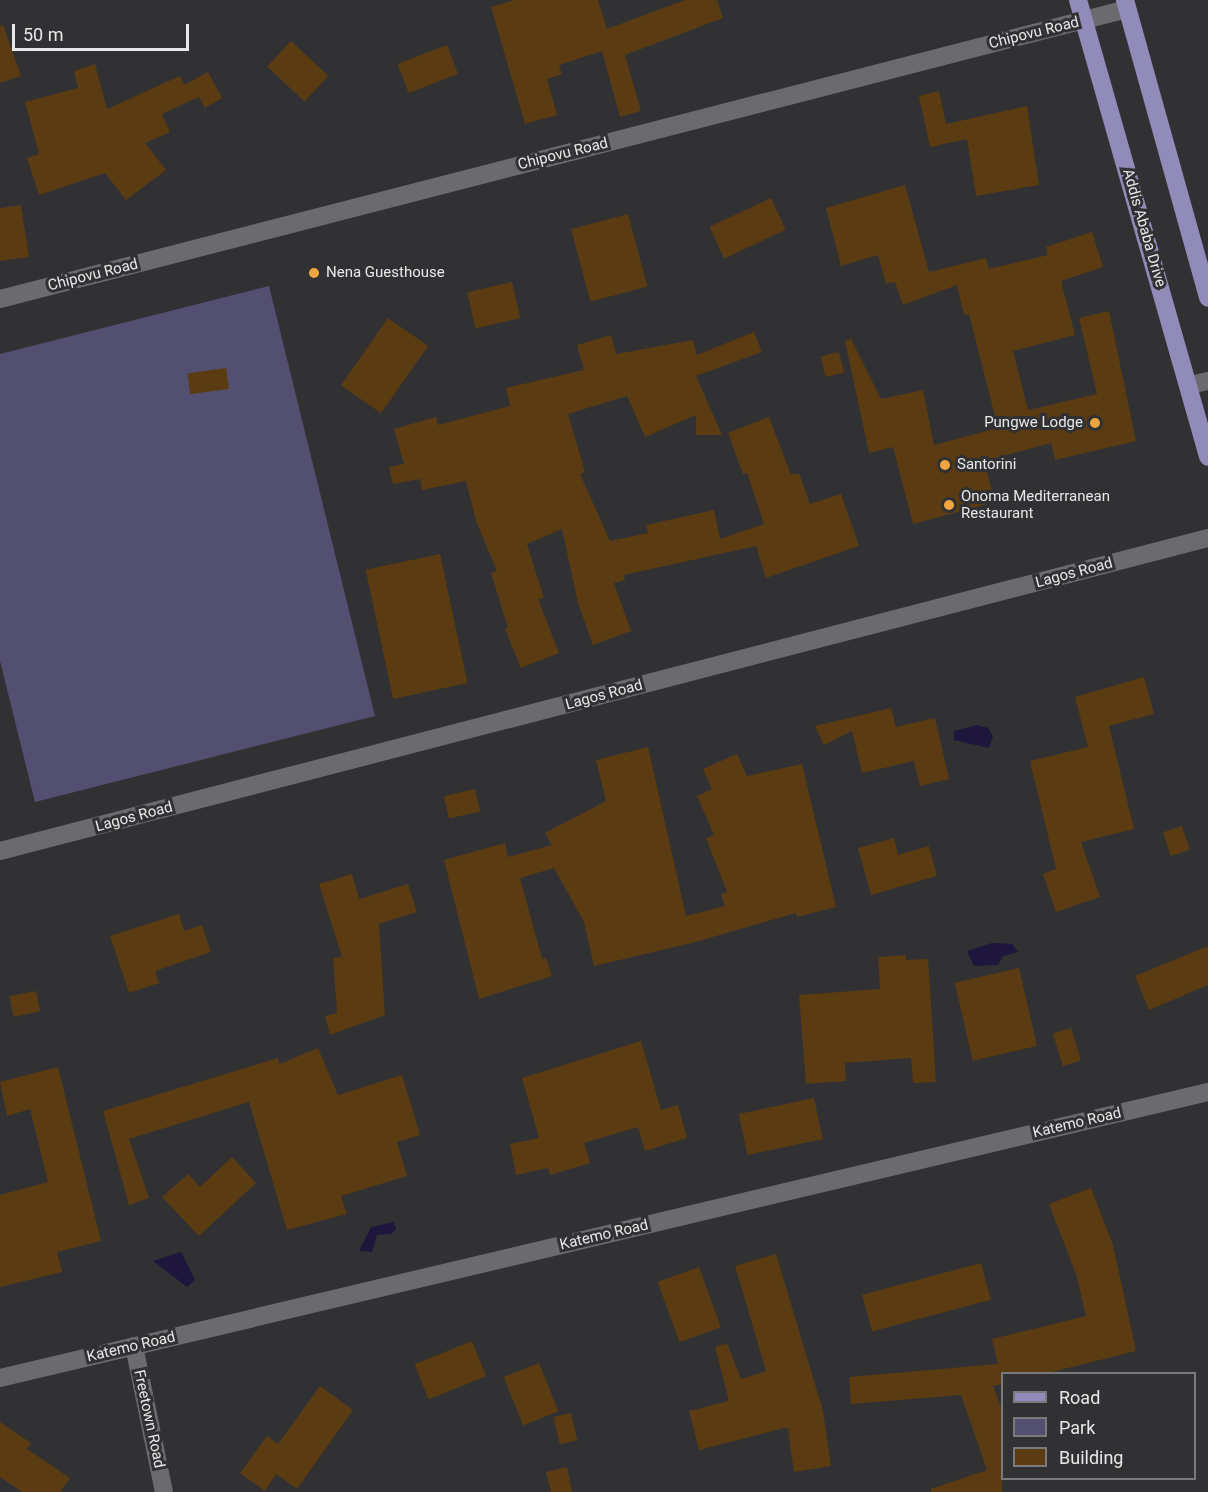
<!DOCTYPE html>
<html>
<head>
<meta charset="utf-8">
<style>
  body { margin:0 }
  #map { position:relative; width:1208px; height:1492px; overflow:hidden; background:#313134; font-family:Roboto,sans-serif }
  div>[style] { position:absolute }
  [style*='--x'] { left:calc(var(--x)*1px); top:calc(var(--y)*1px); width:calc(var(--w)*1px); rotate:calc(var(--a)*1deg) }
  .green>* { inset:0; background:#534f71 }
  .water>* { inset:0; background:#1e163c }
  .building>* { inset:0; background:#5a3b12; transform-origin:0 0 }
  .minor>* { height:18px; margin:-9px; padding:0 9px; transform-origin:9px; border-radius:9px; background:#6b6b6f }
  .major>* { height:18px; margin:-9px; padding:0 9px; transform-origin:9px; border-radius:9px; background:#908bb9 }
  .dots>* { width:16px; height:16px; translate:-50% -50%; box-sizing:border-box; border:3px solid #313134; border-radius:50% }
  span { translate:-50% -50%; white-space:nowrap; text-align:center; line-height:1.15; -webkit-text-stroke:6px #313134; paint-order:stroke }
  .street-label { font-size:15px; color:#e8e8ea }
  .poi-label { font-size:15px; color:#e8e8ea }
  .left { translate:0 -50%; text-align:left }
  .right { translate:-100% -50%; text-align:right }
  .legend { position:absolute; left:1001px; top:1372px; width:195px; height:108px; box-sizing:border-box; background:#313134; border:2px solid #7a7a7d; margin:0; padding:8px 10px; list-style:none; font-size:18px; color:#e8e8ea }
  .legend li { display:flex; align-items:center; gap:12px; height:30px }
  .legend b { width:30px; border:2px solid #7a7a7d }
  .scale { position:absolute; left:12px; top:24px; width:177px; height:27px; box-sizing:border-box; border:3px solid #e8e8ea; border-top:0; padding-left:8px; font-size:18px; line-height:21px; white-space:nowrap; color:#e8e8ea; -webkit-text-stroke:4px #313134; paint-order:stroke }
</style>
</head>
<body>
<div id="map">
  <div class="green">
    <i style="clip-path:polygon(269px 286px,375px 716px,35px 802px,0 661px,0 354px)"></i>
  </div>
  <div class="water">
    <i style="clip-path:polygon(977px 725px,988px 728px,993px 736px,989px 748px,954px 740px,954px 731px)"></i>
    <i style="clip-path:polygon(992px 943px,1012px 944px,1018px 952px,1003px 956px,998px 965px,974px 966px,967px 951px)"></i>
    <i style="clip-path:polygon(394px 1222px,396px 1229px,391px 1234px,377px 1235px,372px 1252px,359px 1251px,371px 1227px)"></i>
    <i style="clip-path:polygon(181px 1252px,195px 1280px,187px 1287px,153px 1261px)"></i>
  </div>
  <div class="building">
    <i style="clip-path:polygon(515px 0,598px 0,607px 29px,685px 0,717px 0,723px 18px,625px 55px,641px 111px,620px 117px,602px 51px,559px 65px,562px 74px,547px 79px,557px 115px,525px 124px,491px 7px)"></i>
    <i style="clip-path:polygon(3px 25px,21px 76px,0 83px,0 26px)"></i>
    <i style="left:291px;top:41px;width:51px;height:35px;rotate:43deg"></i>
    <i style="left:447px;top:45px;width:31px;height:53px;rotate:69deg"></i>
    <i style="clip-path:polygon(95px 64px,107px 109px,180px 76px,185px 85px,208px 72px,222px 98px,205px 108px,199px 97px,162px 114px,170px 132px,145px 143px,166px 170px,126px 200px,105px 173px,39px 195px,27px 158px,39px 154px,25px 102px,78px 88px,74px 71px)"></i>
    <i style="clip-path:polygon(939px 91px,946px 124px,1027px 106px,1039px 185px,976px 196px,967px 139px,930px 147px,919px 96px)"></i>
    <i style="clip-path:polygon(905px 185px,929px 272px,986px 258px,989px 269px,1048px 255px,1046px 247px,1092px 232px,1103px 267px,1061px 281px,1075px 335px,1013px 351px,1028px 410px,1097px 394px,1079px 318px,1109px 311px,1136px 441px,1055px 460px,1051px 443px,984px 461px,995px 502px,913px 524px,893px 447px,869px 453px,845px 341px,851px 339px,881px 399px,923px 390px,934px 445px,998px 428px,969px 314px,964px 315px,957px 285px,903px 305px,895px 282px,886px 284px,878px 255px,841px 266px,826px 208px)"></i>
    <i style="left:771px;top:198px;width:35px;height:68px;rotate:65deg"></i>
    <i style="clip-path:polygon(21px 205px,29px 257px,0 261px,0 208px)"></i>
    <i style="left:628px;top:214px;width:75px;height:59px;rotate:75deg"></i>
    <i style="left:512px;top:282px;width:37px;height:46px;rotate:77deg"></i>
    <i style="left:388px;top:318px;width:49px;height:82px;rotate:35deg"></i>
    <i style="clip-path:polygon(754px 332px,762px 352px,696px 376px,722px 435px,696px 435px,696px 415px,645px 437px,627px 396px,568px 414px,585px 472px,580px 474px,610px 541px,648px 533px,646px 525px,714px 510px,720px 539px,764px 524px,747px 473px,743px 474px,728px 433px,769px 417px,791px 475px,799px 473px,810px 504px,841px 494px,859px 546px,766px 578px,756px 546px,624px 575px,625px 580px,614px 583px,631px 631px,593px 645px,578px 603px,562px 529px,527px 544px,544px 598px,538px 599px,559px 653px,521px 668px,505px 629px,508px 628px,491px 573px,497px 571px,476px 521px,466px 481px,422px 490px,420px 479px,393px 484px,389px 467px,404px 464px,394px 429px,436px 417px,438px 425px,510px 406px,506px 388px,584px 370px,577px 345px,611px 335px,616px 354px,693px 340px,697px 355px)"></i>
    <i style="left:839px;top:352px;width:21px;height:19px;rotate:76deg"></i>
    <i style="left:226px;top:368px;width:21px;height:39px;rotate:82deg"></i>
    <i style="left:440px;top:554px;width:132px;height:76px;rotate:78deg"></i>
    <i style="clip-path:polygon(1144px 677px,1154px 714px,1109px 726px,1134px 829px,1081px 842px,1100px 897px,1056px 912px,1043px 874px,1056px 869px,1030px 761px,1088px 747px,1075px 697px)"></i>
    <i style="clip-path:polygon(891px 708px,896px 727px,935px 718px,949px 779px,920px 786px,914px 761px,862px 773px,852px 731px,824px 745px,815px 726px)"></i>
    <i style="clip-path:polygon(648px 747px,686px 916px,725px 906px,721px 894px,727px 892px,706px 838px,714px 835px,697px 796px,712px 789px,703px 769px,737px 754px,747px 776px,802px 764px,836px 907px,797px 917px,796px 913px,692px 943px,594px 966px,584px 922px,554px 868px,520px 878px,542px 959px,546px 958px,552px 976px,479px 999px,444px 860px,505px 843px,508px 857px,552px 845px,545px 833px,606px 801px,596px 760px)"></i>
    <i style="left:475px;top:789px;width:23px;height:32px;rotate:77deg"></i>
    <i style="left:1182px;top:826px;width:25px;height:20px;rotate:72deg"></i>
    <i style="clip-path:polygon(894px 838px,898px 855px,929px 846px,937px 876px,871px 895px,858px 848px)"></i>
    <i style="clip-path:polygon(352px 874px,359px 899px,408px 884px,417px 912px,379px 924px,385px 1015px,330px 1035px,325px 1016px,337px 1013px,333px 958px,342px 957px,319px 884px)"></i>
    <i style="clip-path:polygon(179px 914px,184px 931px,202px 925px,211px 952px,155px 971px,159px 983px,129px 993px,110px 936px)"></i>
    <i style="clip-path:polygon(1208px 946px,1208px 985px,1149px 1010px,1135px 976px)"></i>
    <i style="clip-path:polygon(906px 955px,906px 960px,928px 959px,936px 1082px,913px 1083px,911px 1058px,845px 1063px,846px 1081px,806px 1084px,799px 995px,880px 989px,878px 957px)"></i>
    <i style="left:1019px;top:968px;width:80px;height:66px;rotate:77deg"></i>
    <i style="left:36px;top:991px;width:21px;height:27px;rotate:79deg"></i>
    <i style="left:1071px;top:1028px;width:34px;height:19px;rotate:73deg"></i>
    <i style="clip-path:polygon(641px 1041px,661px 1110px,678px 1105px,687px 1138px,645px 1151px,638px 1127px,584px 1143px,590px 1163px,550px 1175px,548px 1168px,516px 1175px,510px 1144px,539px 1138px,522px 1078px)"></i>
    <i style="clip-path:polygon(318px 1048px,338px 1095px,402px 1075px,420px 1135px,397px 1142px,407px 1176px,341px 1196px,347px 1214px,287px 1230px,249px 1102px,129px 1139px,149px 1198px,129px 1205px,103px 1111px,278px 1058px,280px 1064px)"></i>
    <i style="clip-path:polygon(58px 1067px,101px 1241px,57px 1252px,62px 1272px,0 1287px,0 1195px,48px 1182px,30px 1109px,7px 1116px,0 1082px)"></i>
    <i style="left:814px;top:1098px;width:42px;height:77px;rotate:78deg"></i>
    <i style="clip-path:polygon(232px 1157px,256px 1183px,199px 1236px,162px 1197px,188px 1174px,200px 1187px)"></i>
    <i style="clip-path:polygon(1091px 1188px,1113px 1245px,1136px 1351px,1044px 1374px,1002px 1374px,1002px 1384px,993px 1386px,1002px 1410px,1002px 1492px,931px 1492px,931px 1489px,987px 1470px,961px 1395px,851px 1404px,849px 1377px,998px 1364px,992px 1339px,1086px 1316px,1077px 1277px,1049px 1204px)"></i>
    <i style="clip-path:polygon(776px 1254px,823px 1411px,831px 1466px,794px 1472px,788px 1429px,784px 1428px,699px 1450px,689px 1411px,729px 1401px,715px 1347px,727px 1343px,741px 1379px,766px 1371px,735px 1266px)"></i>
    <i style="left:981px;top:1263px;width:38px;height:123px;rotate:75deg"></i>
    <i style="left:699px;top:1267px;width:64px;height:44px;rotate:70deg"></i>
    <i style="left:472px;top:1341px;width:38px;height:62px;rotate:68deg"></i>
    <i style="left:539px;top:1363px;width:52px;height:38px;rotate:68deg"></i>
    <i style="clip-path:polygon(320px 1386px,353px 1410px,297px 1489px,276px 1474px,265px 1491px,240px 1473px,267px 1436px,278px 1444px)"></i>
    <i style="left:571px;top:1413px;width:28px;height:18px;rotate:77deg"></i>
    <i style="clip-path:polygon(0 1422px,31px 1443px,27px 1449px,70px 1478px,60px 1492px,22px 1492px,0 1477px)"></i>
    <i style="clip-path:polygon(567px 1467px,572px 1492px,551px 1492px,546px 1472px)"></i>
  </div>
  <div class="minor">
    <i style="--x:0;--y:299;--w:1164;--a:-14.43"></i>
    <i style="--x:1190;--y:385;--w:18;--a:-13"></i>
    <i style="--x:0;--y:851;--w:1248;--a:-14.53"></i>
    <i style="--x:134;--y:1346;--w:149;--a:78.4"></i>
    <i style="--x:0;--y:1378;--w:1241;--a:-13.32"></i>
  </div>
  <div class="major">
    <i style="--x:1078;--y:0;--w:475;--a:74.1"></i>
    <i style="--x:1125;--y:0;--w:309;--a:74.4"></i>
  </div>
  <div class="dots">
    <i style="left:314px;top:273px;background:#f1a540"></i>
    <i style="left:1095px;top:423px;background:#f1a540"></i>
    <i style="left:945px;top:465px;background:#f1a540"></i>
    <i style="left:949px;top:505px;background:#f1a540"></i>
  </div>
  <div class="street-label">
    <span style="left:1034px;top:33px;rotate:-14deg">Chipovu Road</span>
    <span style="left:563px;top:154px;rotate:-14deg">Chipovu Road</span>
    <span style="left:1144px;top:228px;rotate:74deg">Addis Ababa Drive</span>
    <span style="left:93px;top:275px;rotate:-14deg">Chipovu Road</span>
    <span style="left:1074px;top:573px;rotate:-15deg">Lagos Road</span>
    <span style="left:604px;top:695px;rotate:-15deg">Lagos Road</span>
    <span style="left:134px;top:817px;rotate:-15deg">Lagos Road</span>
    <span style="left:1077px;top:1123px;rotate:-13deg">Katemo Road</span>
    <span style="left:604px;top:1235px;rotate:-13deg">Katemo Road</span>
    <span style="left:131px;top:1347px;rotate:-13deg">Katemo Road</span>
    <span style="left:149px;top:1419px;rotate:78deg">Freetown Road</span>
  </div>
  <div class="poi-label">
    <span class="left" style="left:326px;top:273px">Nena Guesthouse</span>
    <span class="right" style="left:1083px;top:423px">Pungwe Lodge</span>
    <span class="left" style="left:957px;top:465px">Santorini</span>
    <span class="left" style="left:961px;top:505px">Onoma Mediterranean<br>Restaurant</span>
  </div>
  <ul class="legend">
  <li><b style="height:8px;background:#908bb9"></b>Road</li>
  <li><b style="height:16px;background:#534f71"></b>Park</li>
  <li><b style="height:16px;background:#5a3b12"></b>Building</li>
  </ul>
  <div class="scale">50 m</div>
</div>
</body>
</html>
